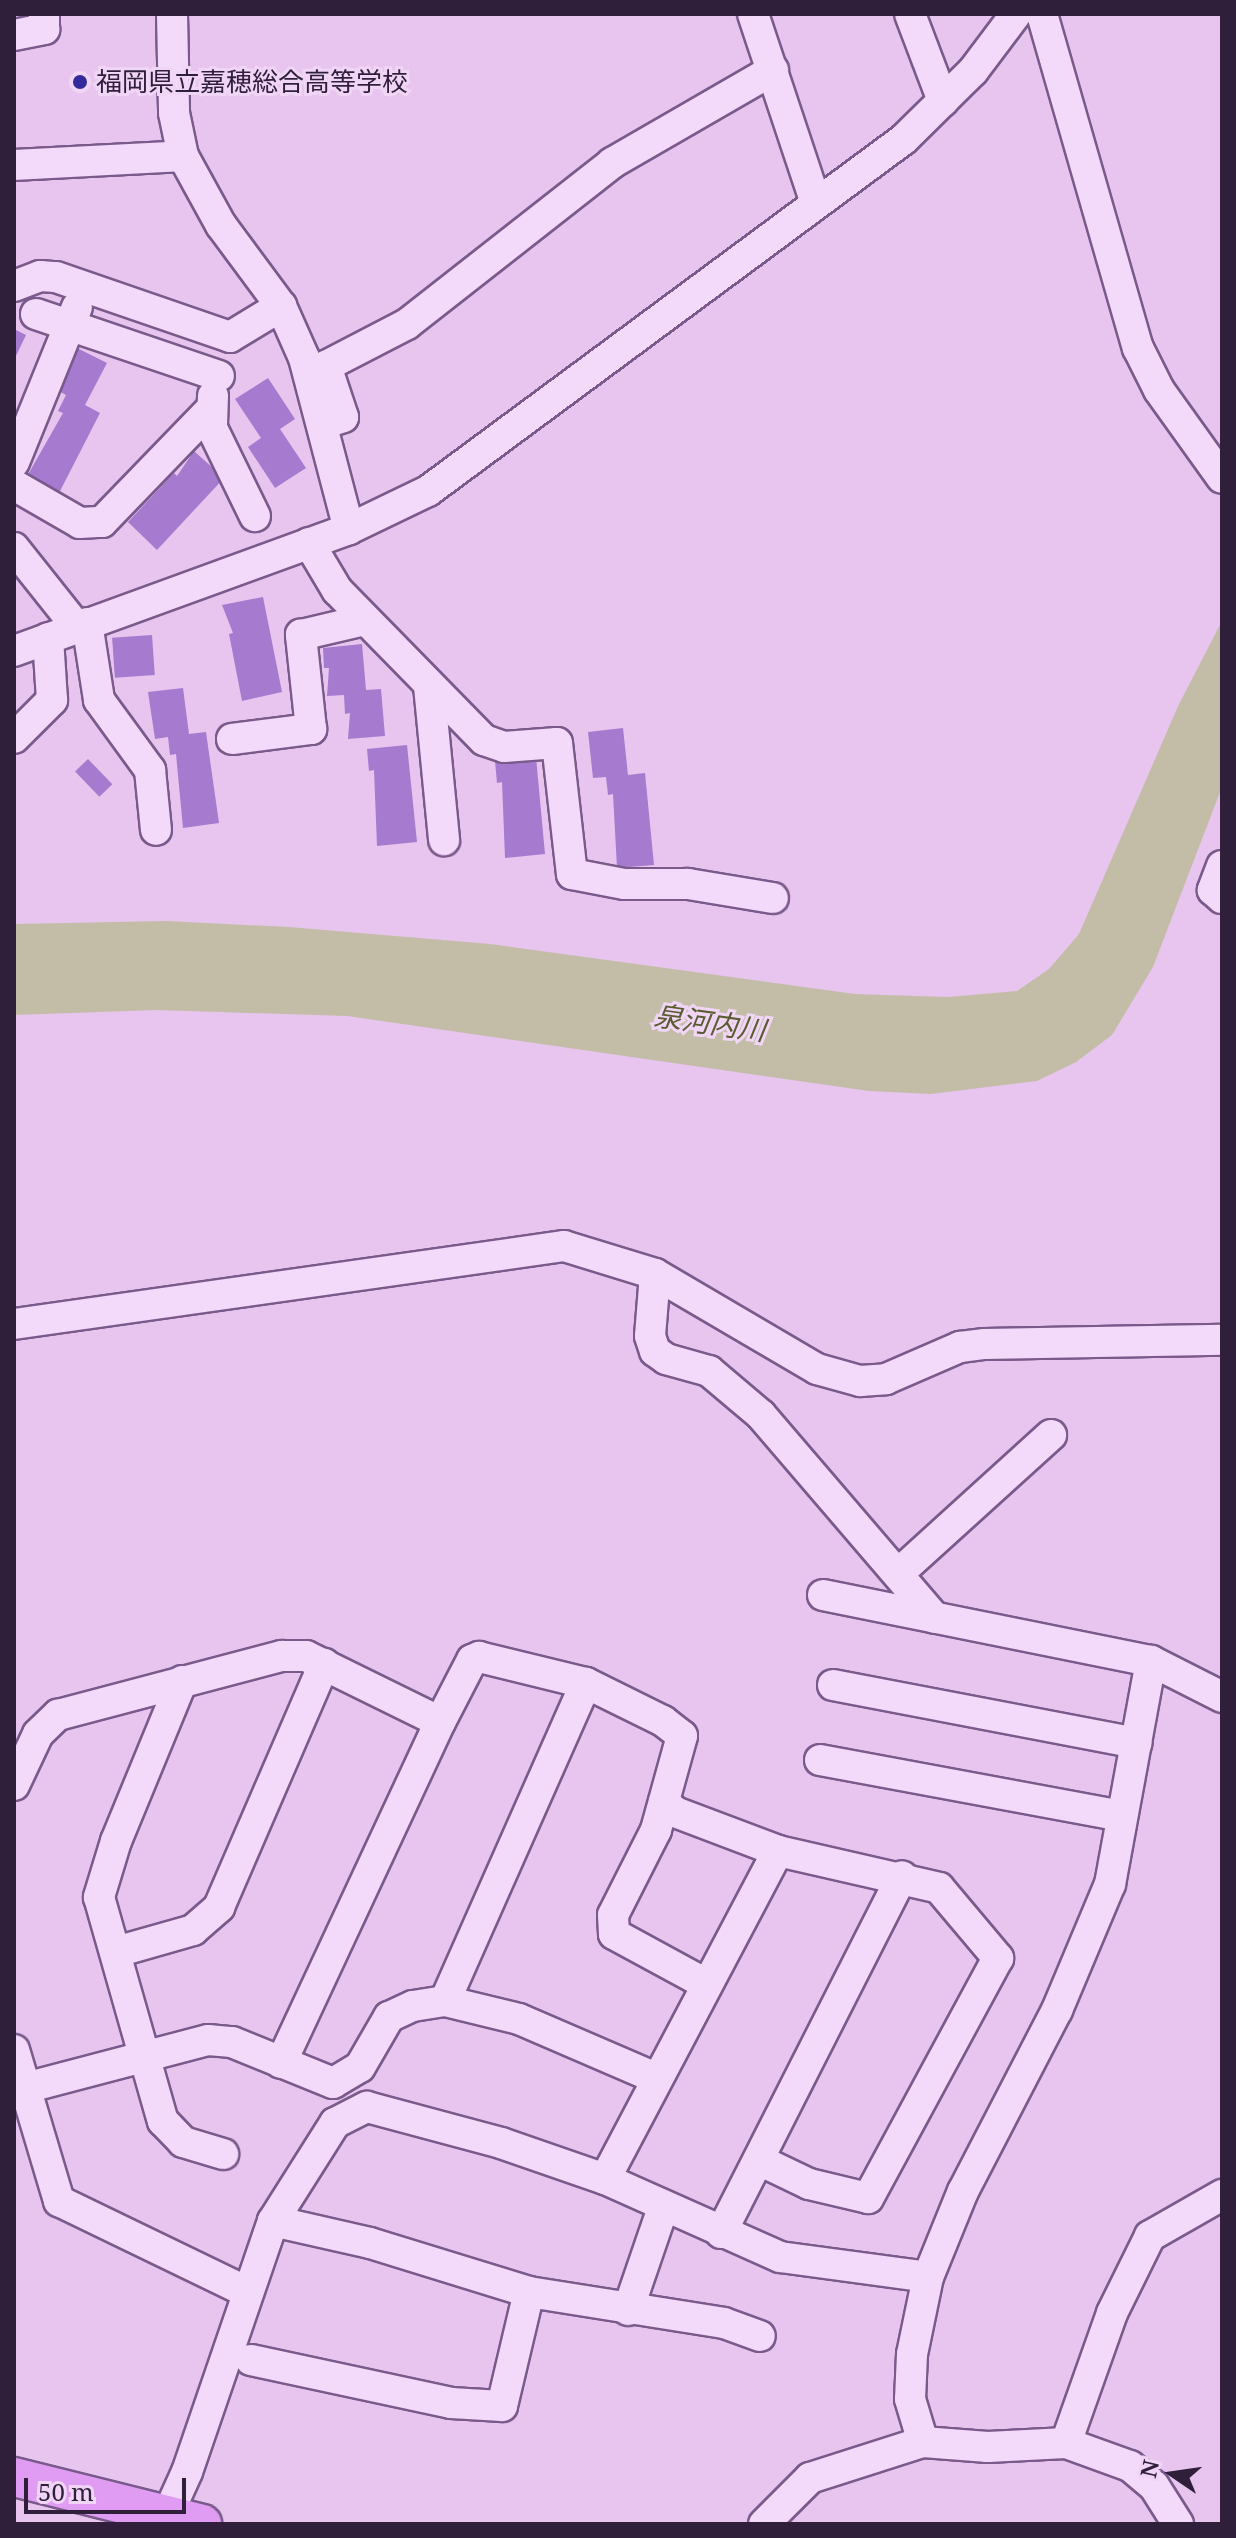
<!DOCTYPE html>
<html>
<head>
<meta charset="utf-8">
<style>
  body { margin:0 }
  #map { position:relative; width:1236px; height:2538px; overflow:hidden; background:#e7c5ef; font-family:"Noto Serif","Noto Sans JP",serif }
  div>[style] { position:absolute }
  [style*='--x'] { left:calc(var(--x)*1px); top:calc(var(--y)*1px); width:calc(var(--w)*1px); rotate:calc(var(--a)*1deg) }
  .water>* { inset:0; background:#c3bda7 }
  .building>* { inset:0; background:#a57acf; transform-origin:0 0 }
  .roads { filter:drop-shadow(2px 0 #795a8b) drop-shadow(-2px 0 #795a8b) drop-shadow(0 2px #795a8b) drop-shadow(0 -2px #795a8b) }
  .minor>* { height:30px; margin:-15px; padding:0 15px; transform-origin:15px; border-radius:15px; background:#f3d9fa }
  .major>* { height:38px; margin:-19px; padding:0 19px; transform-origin:19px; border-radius:19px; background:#e09cf3 }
  .dots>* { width:22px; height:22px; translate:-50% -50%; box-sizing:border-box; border:4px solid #f0d5f7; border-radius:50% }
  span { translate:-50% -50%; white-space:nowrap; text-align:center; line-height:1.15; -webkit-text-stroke:6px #f0d5f7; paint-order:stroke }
  .poi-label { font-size:26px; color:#2f1f3b }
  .left { translate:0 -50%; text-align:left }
  .water-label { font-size:28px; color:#5a5b2e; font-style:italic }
  .frame { position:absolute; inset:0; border:16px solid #2f1f3b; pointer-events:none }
  .north { position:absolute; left:1132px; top:2434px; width:80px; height:80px; -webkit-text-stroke:6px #f0d5f7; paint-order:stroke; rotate:283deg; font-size:22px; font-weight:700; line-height:32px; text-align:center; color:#2f1f3b }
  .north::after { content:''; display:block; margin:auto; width:28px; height:36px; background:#2f1f3b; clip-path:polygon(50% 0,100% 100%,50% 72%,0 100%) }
  .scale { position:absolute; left:24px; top:2478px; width:162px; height:36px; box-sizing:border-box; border:4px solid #2f1f3b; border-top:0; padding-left:10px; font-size:24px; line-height:28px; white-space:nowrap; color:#2f1f3b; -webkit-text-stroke:6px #f0d5f7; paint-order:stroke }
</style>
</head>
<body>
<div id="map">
  <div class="water">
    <i style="clip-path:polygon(1222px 621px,1222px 787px,1153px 967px,1112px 1035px,1076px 1062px,1037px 1081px,931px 1094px,869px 1091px,347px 1016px,157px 1010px,14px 1015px,14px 924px,165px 921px,289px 927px,490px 944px,855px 994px,948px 997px,1017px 991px,1049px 969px,1079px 934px,1179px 704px)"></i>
  </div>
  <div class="building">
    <i style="clip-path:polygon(14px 329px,26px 335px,14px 360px)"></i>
    <i style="clip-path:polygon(75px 347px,107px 363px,85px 405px,100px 413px,58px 495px,26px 478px,63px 413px,58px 411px,66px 395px,55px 389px)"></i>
    <i style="clip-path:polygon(268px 378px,295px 419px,280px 429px,306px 468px,275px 488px,248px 447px,261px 438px,235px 399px)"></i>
    <i style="clip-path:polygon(194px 451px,224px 478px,157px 550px,128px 522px,174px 473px,177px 476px)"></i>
    <i style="clip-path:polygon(263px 597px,282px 692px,242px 701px,229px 634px,233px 633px,222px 605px)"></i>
    <i style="left:152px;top:635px;width:40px;height:40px;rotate:86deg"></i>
    <i style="clip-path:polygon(362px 644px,366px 690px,381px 689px,385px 736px,348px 739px,350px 713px,345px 714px,344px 695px,327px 696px,329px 668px,324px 668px,323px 648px)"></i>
    <i style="clip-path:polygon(183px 688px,189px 734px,206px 732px,219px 823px,183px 828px,176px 754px,170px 755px,168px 737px,155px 739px,148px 692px)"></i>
    <i style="clip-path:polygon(623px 728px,628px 775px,645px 773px,654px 865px,617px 868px,613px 794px,608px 795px,606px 777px,593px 778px,588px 732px)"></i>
    <i style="clip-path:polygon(407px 745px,417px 842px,377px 846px,374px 770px,369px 771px,367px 749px)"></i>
    <i style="clip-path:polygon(536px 757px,545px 854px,505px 858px,502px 782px,497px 783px,495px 761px)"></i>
    <i style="left:88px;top:759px;width:35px;height:18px;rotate:46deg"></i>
  </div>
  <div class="roads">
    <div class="minor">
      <i style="--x:172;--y:14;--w:99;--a:88.8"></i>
      <i style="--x:174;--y:113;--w:44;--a:78.2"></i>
      <i style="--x:183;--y:156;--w:79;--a:61.2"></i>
      <i style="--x:221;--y:225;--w:101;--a:53.5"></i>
      <i style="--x:281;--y:306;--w:57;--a:66.1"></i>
      <i style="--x:304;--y:358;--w:177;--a:75.3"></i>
      <i style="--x:753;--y:14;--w:199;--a:71.6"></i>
      <i style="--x:910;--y:14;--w:93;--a:69.2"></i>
      <i style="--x:1042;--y:14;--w:348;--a:74"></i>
      <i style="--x:1138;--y:348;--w:47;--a:63.4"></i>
      <i style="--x:1159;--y:390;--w:108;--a:54.4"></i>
      <i style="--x:14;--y:35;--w:31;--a:-11"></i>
      <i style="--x:44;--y:29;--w:15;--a:-90"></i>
      <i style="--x:14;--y:165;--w:169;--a:-3"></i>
      <i style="--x:14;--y:286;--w:28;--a:-21"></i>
      <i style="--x:40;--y:276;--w:16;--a:4"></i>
      <i style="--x:56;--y:277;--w:184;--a:19"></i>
      <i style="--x:230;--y:337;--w:60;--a:-31.3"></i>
      <i style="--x:36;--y:314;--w:193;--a:18.7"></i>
      <i style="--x:213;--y:396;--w:32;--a:92"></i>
      <i style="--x:212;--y:428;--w:98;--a:64"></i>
      <i style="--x:325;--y:423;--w:19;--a:-18"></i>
      <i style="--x:343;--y:417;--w:54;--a:-108.4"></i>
      <i style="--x:326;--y:366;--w:91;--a:-27.4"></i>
      <i style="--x:407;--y:324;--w:261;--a:-38.1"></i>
      <i style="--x:612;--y:163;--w:186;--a:-30"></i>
      <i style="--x:14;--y:462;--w:167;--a:-67.9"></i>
      <i style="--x:14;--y:485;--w:76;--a:29.9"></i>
      <i style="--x:80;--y:523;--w:22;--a:-3"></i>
      <i style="--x:102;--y:522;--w:157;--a:-46"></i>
      <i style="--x:309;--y:543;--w:55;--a:59.2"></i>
      <i style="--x:337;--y:590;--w:210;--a:45.6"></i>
      <i style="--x:484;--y:740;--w:21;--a:19"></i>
      <i style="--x:504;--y:747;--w:53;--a:-4.3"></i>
      <i style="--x:557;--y:743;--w:132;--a:83.5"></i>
      <i style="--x:572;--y:874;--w:53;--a:10.9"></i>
      <i style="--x:624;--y:884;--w:64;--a:0"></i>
      <i style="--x:688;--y:884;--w:86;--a:9.4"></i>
      <i style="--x:14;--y:548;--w:100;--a:51.5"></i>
      <i style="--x:87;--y:623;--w:78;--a:81.1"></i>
      <i style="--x:99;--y:700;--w:87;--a:53.9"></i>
      <i style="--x:150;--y:770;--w:60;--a:84.3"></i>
      <i style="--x:14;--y:651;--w:357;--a:-20"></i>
      <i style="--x:349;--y:529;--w:88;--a:-25.7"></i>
      <i style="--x:428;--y:491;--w:592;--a:-36.48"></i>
      <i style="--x:904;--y:139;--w:97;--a:-44.6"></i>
      <i style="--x:973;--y:71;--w:71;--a:-53"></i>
      <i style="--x:429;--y:686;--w:155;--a:84.4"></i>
      <i style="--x:14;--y:738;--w:54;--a:-45"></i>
      <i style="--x:52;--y:700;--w:62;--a:-93.7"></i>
      <i style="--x:232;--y:739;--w:80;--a:-7.2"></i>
      <i style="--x:311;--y:729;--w:95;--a:-96.1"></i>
      <i style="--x:301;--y:635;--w:66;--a:-13.2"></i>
      <i style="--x:1222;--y:866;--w:26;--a:111"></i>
      <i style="--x:1213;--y:890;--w:12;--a:42"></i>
      <i style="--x:655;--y:1274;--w:62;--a:94.6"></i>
      <i style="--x:650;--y:1336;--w:16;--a:72"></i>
      <i style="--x:655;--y:1351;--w:14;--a:36"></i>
      <i style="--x:666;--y:1359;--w:45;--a:15.6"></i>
      <i style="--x:709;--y:1371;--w:68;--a:40.2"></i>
      <i style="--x:761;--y:1415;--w:267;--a:49.4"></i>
      <i style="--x:14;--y:1324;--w:556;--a:-8.07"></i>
      <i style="--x:564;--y:1246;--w:95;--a:17.1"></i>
      <i style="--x:655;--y:1274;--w:188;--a:30.4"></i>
      <i style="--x:817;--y:1369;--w:45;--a:15.6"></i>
      <i style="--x:860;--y:1381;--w:26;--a:-4"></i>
      <i style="--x:886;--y:1379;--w:81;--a:-23.4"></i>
      <i style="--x:960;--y:1347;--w:25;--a:-7"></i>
      <i style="--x:985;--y:1344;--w:237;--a:-1"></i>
      <i style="--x:900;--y:1572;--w:204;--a:-42.2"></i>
      <i style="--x:823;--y:1595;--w:335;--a:11.4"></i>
      <i style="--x:1151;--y:1661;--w:227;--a:100.4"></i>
      <i style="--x:1110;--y:1884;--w:137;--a:112.8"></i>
      <i style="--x:1057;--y:2010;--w:204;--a:117.4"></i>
      <i style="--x:963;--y:2191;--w:93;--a:112.1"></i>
      <i style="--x:928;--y:2277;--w:79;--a:101.7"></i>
      <i style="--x:912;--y:2354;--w:45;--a:92.5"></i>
      <i style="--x:910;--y:2399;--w:45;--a:73.2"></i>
      <i style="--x:1151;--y:1661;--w:80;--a:26.9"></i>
      <i style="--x:182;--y:1681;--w:173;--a:112.4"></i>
      <i style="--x:116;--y:1841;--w:59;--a:106.9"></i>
      <i style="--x:99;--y:1897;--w:233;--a:74.1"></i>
      <i style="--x:163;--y:2121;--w:29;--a:46"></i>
      <i style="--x:183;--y:2142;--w:42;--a:16.7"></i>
      <i style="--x:833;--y:1685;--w:309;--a:10.8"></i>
      <i style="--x:820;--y:1760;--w:307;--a:10.5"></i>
      <i style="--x:14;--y:1785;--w:56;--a:-64.8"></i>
      <i style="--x:38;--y:1734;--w:28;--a:-44"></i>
      <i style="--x:58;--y:1715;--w:232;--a:-14.8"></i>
      <i style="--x:282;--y:1656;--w:24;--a:0"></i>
      <i style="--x:306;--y:1656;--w:149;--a:26.2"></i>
      <i style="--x:664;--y:1802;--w:15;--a:42"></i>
      <i style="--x:675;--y:1812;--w:110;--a:20.7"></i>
      <i style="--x:778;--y:1851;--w:165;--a:12.9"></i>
      <i style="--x:939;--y:1888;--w:92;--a:49.9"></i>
      <i style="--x:998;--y:1958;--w:273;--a:118.4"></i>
      <i style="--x:868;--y:2198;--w:61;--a:-166.7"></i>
      <i style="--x:809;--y:2184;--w:55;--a:-154.4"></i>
      <i style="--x:116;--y:1952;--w:80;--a:-15.9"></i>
      <i style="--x:193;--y:1930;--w:35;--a:-41"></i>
      <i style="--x:219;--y:1907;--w:265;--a:-66.6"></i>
      <i style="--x:445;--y:2001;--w:348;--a:-66.1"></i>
      <i style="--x:14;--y:2050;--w:158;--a:73.4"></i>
      <i style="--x:59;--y:2201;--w:209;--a:25.8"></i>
      <i style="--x:281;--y:2063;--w:376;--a:-65"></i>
      <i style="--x:440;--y:1722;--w:70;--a:-62.7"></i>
      <i style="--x:472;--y:1660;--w:8;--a:-23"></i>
      <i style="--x:479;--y:1657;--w:110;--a:13.7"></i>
      <i style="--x:586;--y:1683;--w:86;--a:26.3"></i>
      <i style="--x:663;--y:1721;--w:24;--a:38"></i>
      <i style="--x:682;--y:1736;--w:98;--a:105.5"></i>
      <i style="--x:656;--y:1830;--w:95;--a:116.8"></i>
      <i style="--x:613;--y:1915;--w:19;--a:87"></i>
      <i style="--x:614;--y:1934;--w:105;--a:28.5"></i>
      <i style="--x:25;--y:2088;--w:189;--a:-14.7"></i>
      <i style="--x:208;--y:2040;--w:24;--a:5"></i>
      <i style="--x:232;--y:2042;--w:109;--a:22.1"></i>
      <i style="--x:333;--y:2083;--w:31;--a:-31"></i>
      <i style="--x:360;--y:2067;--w:58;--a:-59.9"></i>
      <i style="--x:389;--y:2017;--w:26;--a:-25"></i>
      <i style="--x:413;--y:2006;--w:32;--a:-9"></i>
      <i style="--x:445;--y:2001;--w:76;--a:13.7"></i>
      <i style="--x:519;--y:2019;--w:149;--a:23.3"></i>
      <i style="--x:605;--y:2179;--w:371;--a:-62.2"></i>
      <i style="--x:273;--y:2221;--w:99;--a:12.8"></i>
      <i style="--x:370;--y:2243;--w:166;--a:17.1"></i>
      <i style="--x:529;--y:2292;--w:197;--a:9"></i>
      <i style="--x:724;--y:2323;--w:38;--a:20"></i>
      <i style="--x:721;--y:2233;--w:400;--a:-63.1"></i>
      <i style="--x:628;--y:2310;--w:108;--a:-71.1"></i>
      <i style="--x:251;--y:2360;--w:205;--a:12.1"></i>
      <i style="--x:451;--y:2403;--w:51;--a:3.4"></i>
      <i style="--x:502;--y:2406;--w:117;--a:-76.7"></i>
      <i style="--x:1066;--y:2443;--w:138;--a:-70.5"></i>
      <i style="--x:1112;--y:2313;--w:86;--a:-63.7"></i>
      <i style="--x:1150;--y:2236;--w:83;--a:-29.7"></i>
      <i style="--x:167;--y:2516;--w:48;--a:-65.6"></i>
      <i style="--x:187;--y:2472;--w:265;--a:-71.1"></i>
      <i style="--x:273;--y:2221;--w:116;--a:-57.7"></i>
      <i style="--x:335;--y:2123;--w:36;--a:-27"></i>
      <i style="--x:367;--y:2107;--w:139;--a:15"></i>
      <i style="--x:501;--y:2143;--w:110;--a:19.1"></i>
      <i style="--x:605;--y:2179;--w:192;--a:24"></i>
      <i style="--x:780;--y:2257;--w:149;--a:7.7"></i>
      <i style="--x:764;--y:2524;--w:65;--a:-45"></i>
      <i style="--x:810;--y:2478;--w:119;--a:-17.7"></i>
      <i style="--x:923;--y:2442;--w:65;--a:4.4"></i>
      <i style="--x:988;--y:2447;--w:78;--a:-2.9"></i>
      <i style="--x:1066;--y:2443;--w:68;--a:19.8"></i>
      <i style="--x:1130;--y:2466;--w:31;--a:40"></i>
      <i style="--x:1154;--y:2486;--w:45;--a:57.7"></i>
    </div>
    <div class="major">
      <i style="--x:14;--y:2477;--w:194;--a:14"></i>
    </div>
  </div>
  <div class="dots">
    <i style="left:80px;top:82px;background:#32299c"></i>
  </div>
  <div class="poi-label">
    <span class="left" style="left:96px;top:82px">福岡県立嘉穂総合高等学校</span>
  </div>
  <div class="water-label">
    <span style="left:710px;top:1022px;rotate:8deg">泉河内川</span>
  </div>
  <div class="frame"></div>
  <div class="north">N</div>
  <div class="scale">50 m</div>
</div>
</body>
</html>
